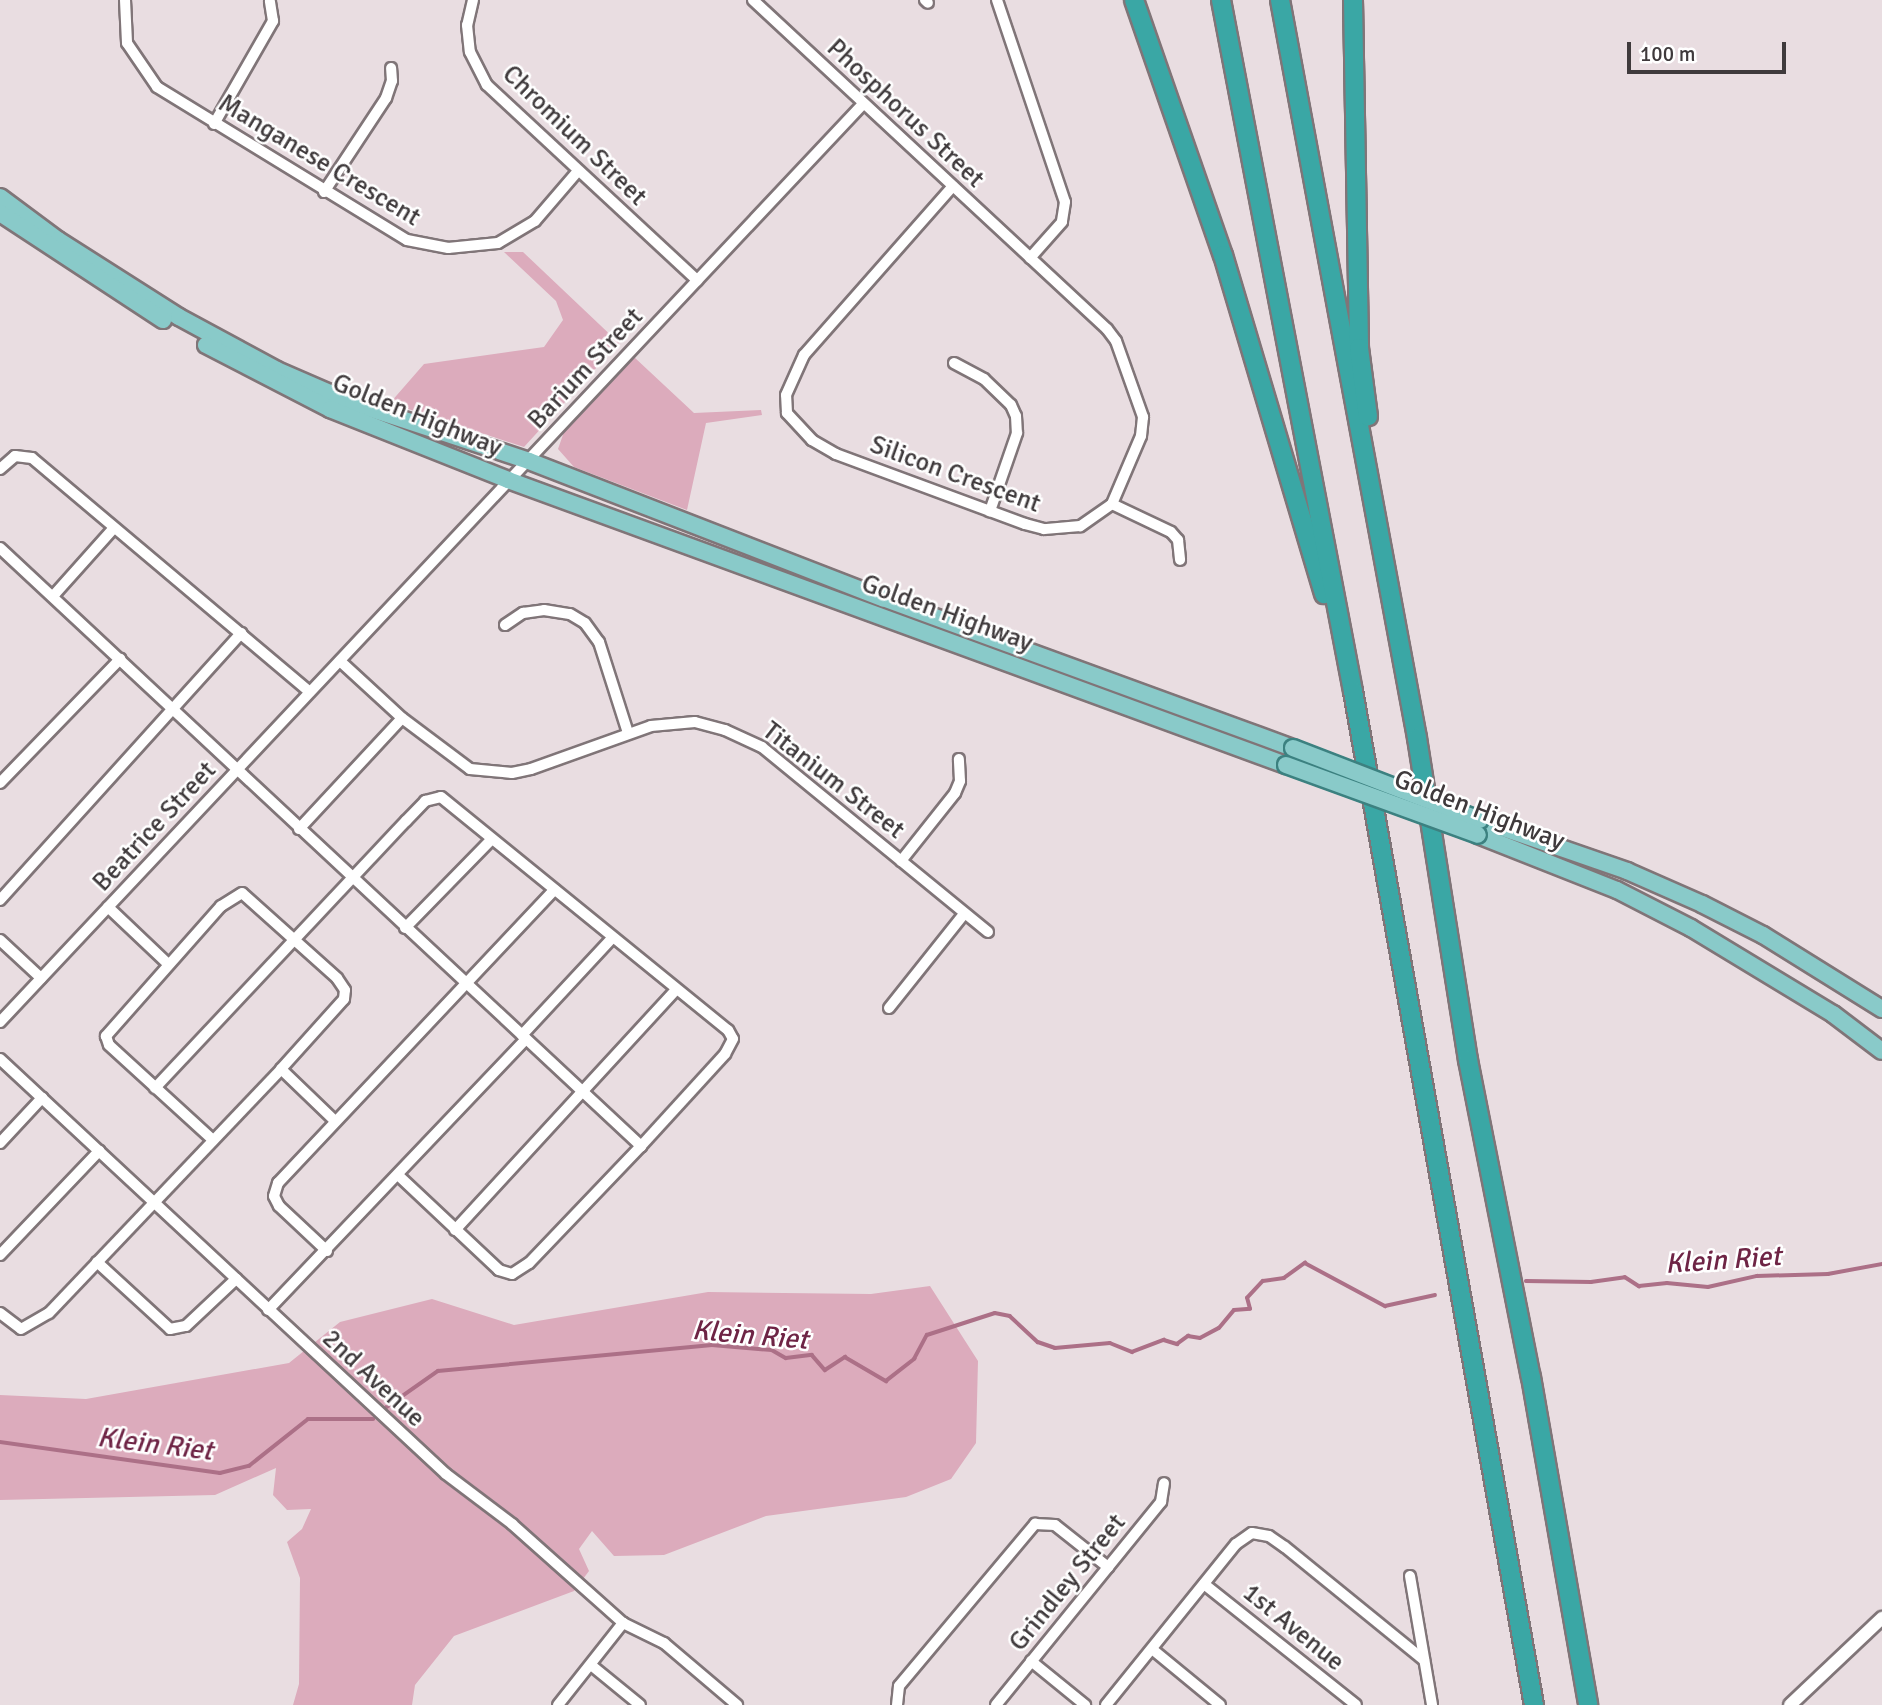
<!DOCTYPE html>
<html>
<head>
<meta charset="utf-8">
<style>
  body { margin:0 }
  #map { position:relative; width:1882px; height:1705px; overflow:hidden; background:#e9dde1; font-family:Signika,sans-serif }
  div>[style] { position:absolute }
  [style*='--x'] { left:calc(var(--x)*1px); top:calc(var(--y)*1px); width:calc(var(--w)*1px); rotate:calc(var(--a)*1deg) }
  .green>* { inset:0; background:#dcabbc }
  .stream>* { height:3.5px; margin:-1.75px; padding:0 1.75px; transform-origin:1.75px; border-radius:1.75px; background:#ac7087 }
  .roads { filter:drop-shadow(2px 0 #807578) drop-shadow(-2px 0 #807578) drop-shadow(0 2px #807578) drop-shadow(0 -2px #807578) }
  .minor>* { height:10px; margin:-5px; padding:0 5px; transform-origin:5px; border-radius:5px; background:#fff }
  .tertiary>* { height:12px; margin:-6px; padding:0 6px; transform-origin:6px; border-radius:6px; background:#fff }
  .primary>* { height:16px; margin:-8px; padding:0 8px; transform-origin:8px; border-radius:8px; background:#89cac9 }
  .motorway>* { height:18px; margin:-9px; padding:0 9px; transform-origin:9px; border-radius:9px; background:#3aa7a5 }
  .bridges { filter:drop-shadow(2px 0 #3c8180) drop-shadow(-2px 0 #3c8180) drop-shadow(0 2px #3c8180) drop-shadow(0 -2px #3c8180) }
  .primary-bridge>* { height:16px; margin:-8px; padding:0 8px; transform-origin:8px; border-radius:8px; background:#89cac9 }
  span { translate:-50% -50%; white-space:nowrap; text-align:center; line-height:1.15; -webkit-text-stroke:5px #fff; paint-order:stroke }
  .street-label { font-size:26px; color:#3f3a3c }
  .water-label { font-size:28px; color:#6e2445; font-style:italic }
  .scale { position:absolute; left:1627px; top:42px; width:159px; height:32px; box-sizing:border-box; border:4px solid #3f3a3c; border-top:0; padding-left:9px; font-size:21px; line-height:24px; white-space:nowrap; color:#3f3a3c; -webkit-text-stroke:5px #fff; paint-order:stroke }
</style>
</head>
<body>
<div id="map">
  <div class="green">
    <i style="clip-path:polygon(504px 252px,523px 252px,619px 343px,524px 447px,390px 403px,424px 364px,544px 347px,563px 320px,556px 301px)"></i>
    <i style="clip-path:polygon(634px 357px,694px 413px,761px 410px,762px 415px,706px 423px,687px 510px,574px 467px,558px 449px,565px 429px)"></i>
    <i style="clip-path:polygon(930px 1286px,978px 1361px,976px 1443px,951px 1479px,906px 1497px,766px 1516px,664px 1555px,614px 1556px,592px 1531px,579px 1549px,589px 1571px,574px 1591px,454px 1636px,415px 1685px,412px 1705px,293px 1705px,299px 1684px,300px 1578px,287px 1542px,302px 1529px,311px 1509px,287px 1510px,273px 1495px,276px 1468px,215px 1495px,0 1500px,0 1395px,86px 1399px,289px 1363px,340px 1322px,432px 1299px,514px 1325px,708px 1292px,871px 1294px)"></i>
  </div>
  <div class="stream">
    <i style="--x:1526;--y:1281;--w:65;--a:0.9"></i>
    <i style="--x:1591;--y:1282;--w:34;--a:-8"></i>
    <i style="--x:1625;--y:1277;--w:17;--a:33"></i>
    <i style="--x:1639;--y:1286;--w:28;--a:-6"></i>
    <i style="--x:1667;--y:1283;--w:41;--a:5.6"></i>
    <i style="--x:1708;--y:1287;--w:50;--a:-12.7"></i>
    <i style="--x:1757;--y:1276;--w:71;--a:-1.6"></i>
    <i style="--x:1828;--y:1274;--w:55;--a:-10.5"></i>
    <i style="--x:384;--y:1409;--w:66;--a:-35.1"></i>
    <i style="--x:438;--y:1371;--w:275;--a:-5.4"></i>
    <i style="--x:712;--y:1345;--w:60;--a:4.8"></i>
    <i style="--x:772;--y:1350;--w:16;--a:30"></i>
    <i style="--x:786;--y:1358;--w:26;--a:-7"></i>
    <i style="--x:812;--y:1355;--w:20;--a:49"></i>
    <i style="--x:825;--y:1370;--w:24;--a:-33"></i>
    <i style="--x:845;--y:1357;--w:48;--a:30.3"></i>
    <i style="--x:886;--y:1381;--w:36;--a:-38"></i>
    <i style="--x:914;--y:1359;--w:27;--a:-62"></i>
    <i style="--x:927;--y:1335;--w:71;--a:-17.9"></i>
    <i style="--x:995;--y:1313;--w:15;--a:11"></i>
    <i style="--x:1010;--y:1316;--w:38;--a:43"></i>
    <i style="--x:1038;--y:1342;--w:18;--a:19"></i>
    <i style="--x:1055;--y:1348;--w:55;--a:-5.2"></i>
    <i style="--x:1110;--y:1343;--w:24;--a:22"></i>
    <i style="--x:1132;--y:1352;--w:34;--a:-21"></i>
    <i style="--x:1164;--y:1340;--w:14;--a:17"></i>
    <i style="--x:1177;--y:1344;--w:14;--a:-36"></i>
    <i style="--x:1188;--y:1336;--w:12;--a:9"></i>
    <i style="--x:1200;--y:1338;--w:21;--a:-28"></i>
    <i style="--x:1219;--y:1328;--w:23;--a:-50"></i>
    <i style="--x:1234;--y:1310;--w:16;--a:-4"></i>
    <i style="--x:1250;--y:1309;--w:11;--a:-105"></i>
    <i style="--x:1247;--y:1298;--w:23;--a:-47"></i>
    <i style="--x:1263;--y:1281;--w:21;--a:-8"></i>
    <i style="--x:1284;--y:1278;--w:26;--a:-36"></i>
    <i style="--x:1305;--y:1263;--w:91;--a:28.3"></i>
    <i style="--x:1385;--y:1306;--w:51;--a:-12.4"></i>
    <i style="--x:0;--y:1442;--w:222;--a:8"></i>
    <i style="--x:220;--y:1473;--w:30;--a:-14"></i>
    <i style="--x:249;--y:1466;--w:75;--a:-38.5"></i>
    <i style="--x:308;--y:1419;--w:65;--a:0"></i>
  </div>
  <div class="roads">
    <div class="minor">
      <i style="--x:125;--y:0;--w:43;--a:87.3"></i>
      <i style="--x:127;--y:43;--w:53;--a:55.7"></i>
      <i style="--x:157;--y:87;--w:293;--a:31.5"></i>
      <i style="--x:407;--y:240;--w:42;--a:11"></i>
      <i style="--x:448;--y:248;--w:50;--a:-5.7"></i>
      <i style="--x:498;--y:243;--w:43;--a:-30.7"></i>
      <i style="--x:535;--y:221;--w:65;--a:-49.4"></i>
      <i style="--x:473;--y:0;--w:26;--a:103"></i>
      <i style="--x:467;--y:25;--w:27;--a:84"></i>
      <i style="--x:470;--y:52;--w:37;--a:63"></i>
      <i style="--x:487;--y:85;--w:287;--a:42.9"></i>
      <i style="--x:753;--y:0;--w:483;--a:42.9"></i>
      <i style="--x:1107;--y:329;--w:15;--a:53"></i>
      <i style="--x:1116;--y:341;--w:81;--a:70.4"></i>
      <i style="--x:1143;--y:417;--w:19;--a:96"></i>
      <i style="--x:1141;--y:436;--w:74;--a:113.1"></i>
      <i style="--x:1112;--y:504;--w:39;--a:145"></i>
      <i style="--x:1080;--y:526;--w:36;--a:175"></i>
      <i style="--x:1044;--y:529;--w:20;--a:-165"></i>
      <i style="--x:1025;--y:524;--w:202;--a:-159.7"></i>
      <i style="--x:836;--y:454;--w:28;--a:-150"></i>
      <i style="--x:812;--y:440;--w:37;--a:-133"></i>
      <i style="--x:787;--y:413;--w:18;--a:-93"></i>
      <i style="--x:786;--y:395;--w:44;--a:-65.8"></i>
      <i style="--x:804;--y:355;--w:225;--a:-48.6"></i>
      <i style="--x:925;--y:0;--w:4;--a:45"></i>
      <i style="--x:997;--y:0;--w:213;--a:71.4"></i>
      <i style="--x:1065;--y:202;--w:20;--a:99"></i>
      <i style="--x:1062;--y:222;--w:48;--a:131.6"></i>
      <i style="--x:214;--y:124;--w:119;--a:-60.2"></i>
      <i style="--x:273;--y:21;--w:20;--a:-99"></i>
      <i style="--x:324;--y:192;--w:113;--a:-56.6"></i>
      <i style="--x:386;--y:98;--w:18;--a:-71"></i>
      <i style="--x:392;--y:81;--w:13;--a:-94"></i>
      <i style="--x:954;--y:363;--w:34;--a:28"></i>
      <i style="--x:984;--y:379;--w:37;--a:44"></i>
      <i style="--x:1011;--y:405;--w:12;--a:66"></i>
      <i style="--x:1016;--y:416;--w:17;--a:87"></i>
      <i style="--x:1017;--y:433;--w:83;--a:109.1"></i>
      <i style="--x:0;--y:469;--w:20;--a:-41"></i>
      <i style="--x:15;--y:456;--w:17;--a:7"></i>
      <i style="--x:32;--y:458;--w:363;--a:40.1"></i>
      <i style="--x:1112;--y:504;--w:65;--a:25.4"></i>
      <i style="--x:1171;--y:532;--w:11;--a:49"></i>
      <i style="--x:1178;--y:540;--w:20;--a:84"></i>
      <i style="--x:0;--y:548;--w:877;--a:43.01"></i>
      <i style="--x:54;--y:595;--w:90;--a:-48.2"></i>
      <i style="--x:505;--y:625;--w:22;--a:-34"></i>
      <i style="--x:523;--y:613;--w:21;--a:-8"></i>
      <i style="--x:544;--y:610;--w:26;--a:9"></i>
      <i style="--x:570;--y:614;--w:17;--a:31"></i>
      <i style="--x:585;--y:623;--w:24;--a:54"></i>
      <i style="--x:599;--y:642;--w:96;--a:72.3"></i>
      <i style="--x:340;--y:661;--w:84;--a:42.6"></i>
      <i style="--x:402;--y:718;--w:85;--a:36.9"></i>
      <i style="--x:470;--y:769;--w:42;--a:5.4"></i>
      <i style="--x:512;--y:773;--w:19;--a:-12"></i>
      <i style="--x:531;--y:769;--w:127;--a:-19.7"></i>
      <i style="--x:651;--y:726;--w:44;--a:-5.2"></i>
      <i style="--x:695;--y:722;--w:31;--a:15"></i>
      <i style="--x:725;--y:730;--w:41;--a:24.7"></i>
      <i style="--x:762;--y:747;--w:292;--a:39.3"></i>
      <i style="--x:0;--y:783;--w:173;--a:-45.9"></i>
      <i style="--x:299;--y:829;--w:151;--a:-47.1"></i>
      <i style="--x:901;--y:861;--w:87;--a:-51.5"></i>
      <i style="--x:955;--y:793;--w:13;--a:-67"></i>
      <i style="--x:960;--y:781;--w:22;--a:-93"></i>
      <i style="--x:0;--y:900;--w:360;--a:-47.9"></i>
      <i style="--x:108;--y:907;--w:83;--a:43.5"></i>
      <i style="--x:405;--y:928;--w:123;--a:-45.7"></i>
      <i style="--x:0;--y:940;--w:56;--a:42.8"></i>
      <i style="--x:889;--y:1008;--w:120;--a:-51.4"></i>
      <i style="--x:0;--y:1022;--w:1260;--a:-46.77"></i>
      <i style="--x:522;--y:1035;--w:132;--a:-47.1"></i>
      <i style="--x:0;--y:1059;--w:609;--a:42.94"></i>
      <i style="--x:446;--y:1474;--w:83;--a:37.1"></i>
      <i style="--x:512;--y:1524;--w:149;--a:41.7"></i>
      <i style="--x:623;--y:1623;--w:46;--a:26"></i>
      <i style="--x:664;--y:1643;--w:96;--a:40.3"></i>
      <i style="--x:281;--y:1069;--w:75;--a:43.9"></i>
      <i style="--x:155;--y:1088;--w:366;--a:-46.8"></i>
      <i style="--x:406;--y:821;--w:28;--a:-46"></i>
      <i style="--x:425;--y:801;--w:16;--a:-14"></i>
      <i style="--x:441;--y:797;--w:370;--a:39.1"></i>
      <i style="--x:728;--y:1030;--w:10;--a:61"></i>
      <i style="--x:733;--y:1039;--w:17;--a:118"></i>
      <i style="--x:725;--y:1054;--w:125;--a:132.4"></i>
      <i style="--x:641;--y:1146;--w:162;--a:133.7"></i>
      <i style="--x:529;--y:1263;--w:20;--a:147"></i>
      <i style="--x:512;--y:1274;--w:14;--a:-163"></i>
      <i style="--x:499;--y:1270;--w:137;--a:-136.8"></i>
      <i style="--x:0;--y:1143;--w:62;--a:-47"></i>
      <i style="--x:455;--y:1230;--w:326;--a:-47.4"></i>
      <i style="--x:327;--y:1251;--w:66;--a:-136.8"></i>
      <i style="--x:279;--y:1206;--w:11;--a:-117"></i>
      <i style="--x:274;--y:1196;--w:14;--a:-73"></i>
      <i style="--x:278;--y:1183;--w:403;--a:-46.7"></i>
      <i style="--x:0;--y:1255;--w:144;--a:-46.4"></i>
      <i style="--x:97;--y:1262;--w:99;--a:42.5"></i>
      <i style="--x:170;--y:1329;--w:16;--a:-11"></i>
      <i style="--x:186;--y:1326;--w:69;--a:-43.2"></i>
      <i style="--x:268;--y:1310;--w:374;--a:-46.4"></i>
      <i style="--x:0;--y:1313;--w:26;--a:37"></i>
      <i style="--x:21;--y:1329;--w:32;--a:-30"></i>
      <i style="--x:49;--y:1313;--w:337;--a:-46.4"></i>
      <i style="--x:281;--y:1069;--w:94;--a:-48"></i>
      <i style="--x:344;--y:999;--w:9;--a:-84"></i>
      <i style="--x:345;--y:990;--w:14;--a:-124"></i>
      <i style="--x:337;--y:978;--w:127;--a:-138.2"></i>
      <i style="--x:242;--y:893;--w:25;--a:148"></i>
      <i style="--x:221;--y:906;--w:174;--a:131.5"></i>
      <i style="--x:106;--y:1036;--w:9;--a:72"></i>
      <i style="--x:109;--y:1045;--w:141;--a:42.4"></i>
      <i style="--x:1410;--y:1576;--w:131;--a:80.3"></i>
      <i style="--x:1204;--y:1584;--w:194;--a:38.5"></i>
      <i style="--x:1152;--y:1649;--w:88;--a:39.5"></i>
      <i style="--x:1031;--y:1661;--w:70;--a:39.2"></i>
      <i style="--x:591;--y:1665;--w:63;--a:39.2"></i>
      <i style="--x:558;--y:1705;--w:105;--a:-51.6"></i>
      <i style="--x:897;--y:1705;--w:19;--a:-84"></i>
      <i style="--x:899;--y:1686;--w:212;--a:-50"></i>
      <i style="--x:1035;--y:1524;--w:20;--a:3"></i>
      <i style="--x:1055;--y:1525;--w:68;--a:38.4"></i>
      <i style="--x:996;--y:1705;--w:262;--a:-50.9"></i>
      <i style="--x:1161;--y:1502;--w:19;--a:-81"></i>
      <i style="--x:1106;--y:1705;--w:207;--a:-51.1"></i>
      <i style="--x:1236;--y:1544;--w:19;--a:-35"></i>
      <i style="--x:1252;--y:1533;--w:17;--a:10"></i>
      <i style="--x:1269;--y:1536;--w:19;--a:35"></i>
      <i style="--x:1285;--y:1547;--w:179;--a:39.1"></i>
    </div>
    <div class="tertiary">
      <i style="--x:1790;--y:1705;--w:127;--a:-43.4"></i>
    </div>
    <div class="primary">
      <i style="--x:0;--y:197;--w:72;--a:36.6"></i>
      <i style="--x:58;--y:240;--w:143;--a:32.5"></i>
      <i style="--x:179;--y:317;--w:111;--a:28.4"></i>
      <i style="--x:277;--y:370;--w:83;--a:23.5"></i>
      <i style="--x:353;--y:403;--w:185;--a:18.2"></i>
      <i style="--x:529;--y:461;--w:380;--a:21.2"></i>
      <i style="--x:883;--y:598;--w:437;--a:20.1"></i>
      <i style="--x:0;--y:213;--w:195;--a:33.3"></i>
      <i style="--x:206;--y:345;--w:140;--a:27.3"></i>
      <i style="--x:330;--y:409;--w:192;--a:21.7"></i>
      <i style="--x:508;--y:480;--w:829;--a:20.12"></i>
      <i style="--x:1480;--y:820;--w:156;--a:19.1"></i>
      <i style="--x:1627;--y:871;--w:82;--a:23.7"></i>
      <i style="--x:1702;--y:904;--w:68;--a:26.9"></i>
      <i style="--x:1763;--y:935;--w:140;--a:31.9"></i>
      <i style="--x:1478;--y:835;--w:149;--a:21.6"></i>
      <i style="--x:1617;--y:890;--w:83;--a:27.2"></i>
      <i style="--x:1691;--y:928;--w:166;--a:31.2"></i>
      <i style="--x:1833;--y:1014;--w:61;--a:37.1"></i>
    </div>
    <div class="motorway">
      <i style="--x:1134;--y:0;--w:270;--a:70.8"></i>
      <i style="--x:1223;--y:255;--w:354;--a:73.4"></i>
      <i style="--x:1221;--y:0;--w:703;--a:79.19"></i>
      <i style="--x:1353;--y:691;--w:1030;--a:79.88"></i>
      <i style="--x:1280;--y:0;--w:751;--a:79.48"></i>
      <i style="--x:1417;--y:738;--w:326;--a:81"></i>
      <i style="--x:1468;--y:1060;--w:323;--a:78.8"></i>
      <i style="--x:1531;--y:1377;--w:333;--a:80.1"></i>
      <i style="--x:1353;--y:0;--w:348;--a:89"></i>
      <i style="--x:1359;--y:348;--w:69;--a:82.5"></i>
    </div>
  </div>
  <div class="bridges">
    <div class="primary-bridge">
      <i style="--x:1293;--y:748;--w:200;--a:21.1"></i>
      <i style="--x:1286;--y:765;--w:204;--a:20"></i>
    </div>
  </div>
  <div class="street-label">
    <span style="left:905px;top:114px;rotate:43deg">Phosphorus Street</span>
    <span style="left:574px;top:136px;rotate:44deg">Chromium Street</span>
    <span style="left:319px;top:161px;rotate:31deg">Manganese Crescent</span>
    <span style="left:586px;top:369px;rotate:-47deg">Barium Street</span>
    <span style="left:417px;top:416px;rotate:22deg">Golden Highway</span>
    <span style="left:955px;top:475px;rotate:20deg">Silicon Crescent</span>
    <span style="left:947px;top:614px;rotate:20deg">Golden Highway</span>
    <span style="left:833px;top:781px;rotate:38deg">Titanium Street</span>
    <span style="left:1479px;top:811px;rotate:21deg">Golden Highway</span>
    <span style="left:155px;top:827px;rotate:-47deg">Beatrice Street</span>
    <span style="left:373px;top:1379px;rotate:43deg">2nd Avenue</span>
    <span style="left:1068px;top:1583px;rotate:-51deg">Grindley Street</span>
    <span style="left:1293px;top:1628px;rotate:39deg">1st Avenue</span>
  </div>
  <div class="water-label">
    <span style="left:1723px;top:1260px;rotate:-4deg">Klein Riet</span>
    <span style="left:750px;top:1335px;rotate:5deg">Klein Riet</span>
    <span style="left:155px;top:1444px;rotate:7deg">Klein Riet</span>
  </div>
  <div class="scale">100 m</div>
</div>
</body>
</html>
